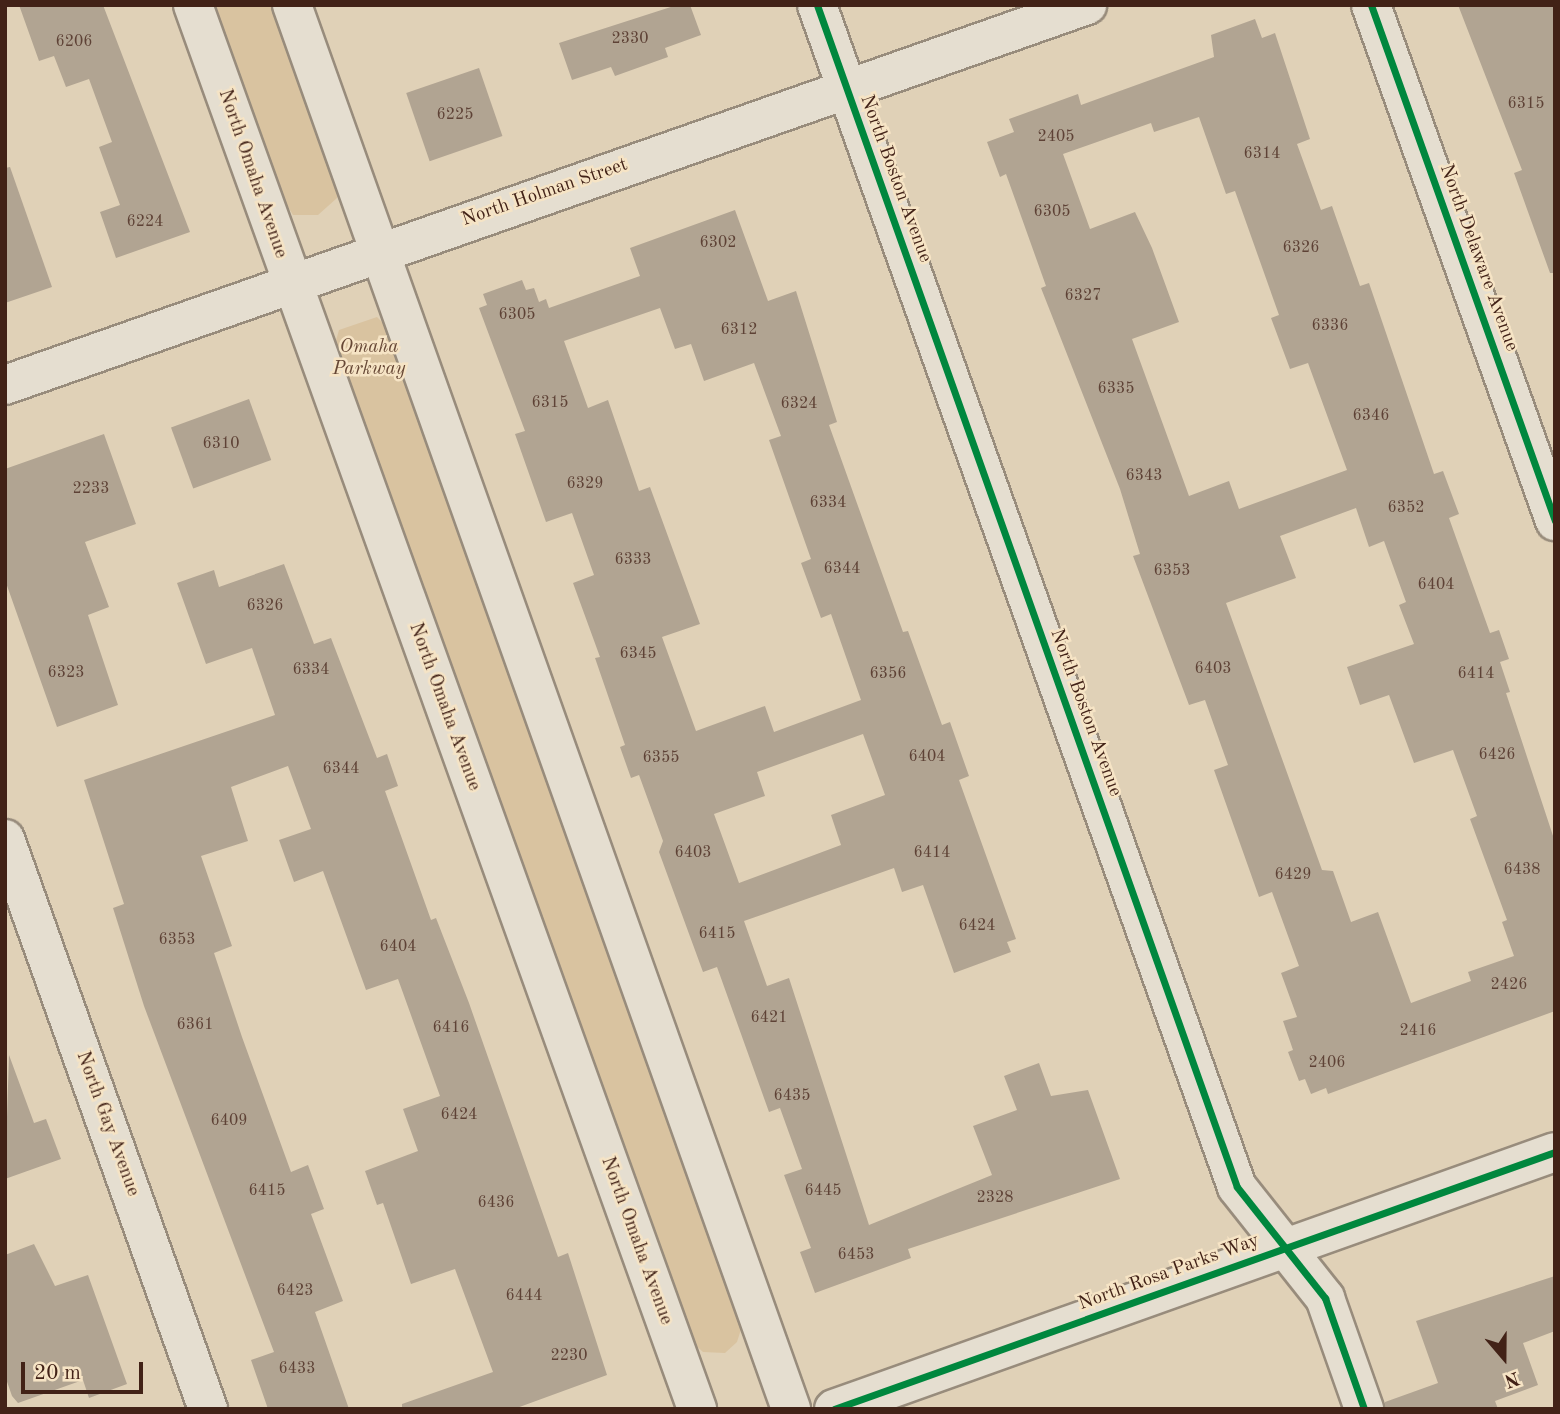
<!DOCTYPE html>
<html>
<head>
<meta charset="utf-8">
<style>
  body { margin:0 }
  #map { position:relative; width:1560px; height:1414px; overflow:hidden; background:#e0d1b7; font-family:"Old Standard TT",serif }
  div>[style] { position:absolute }
  [style*='--x'] { left:calc(var(--x)*1px); top:calc(var(--y)*1px); width:calc(var(--w)*1px); rotate:calc(var(--a)*1deg) }
  .green>* { inset:0; background:#d9c3a0 }
  .building>* { inset:0; background:#b1a492; transform-origin:0 0 }
  .roads { filter:drop-shadow(2px 0 #988c7c) drop-shadow(-2px 0 #988c7c) drop-shadow(0 2px #988c7c) drop-shadow(0 -2px #988c7c) }
  .minor>* { height:38px; margin:-19px; padding:0 19px; transform-origin:19px; border-radius:19px; background:#e5ded0 }
  .secondary>* { height:38px; margin:-19px; padding:0 19px; transform-origin:19px; border-radius:19px; background:#e5ded0 }
  .cycleway>* { height:7px; margin:-3.5px; padding:0 3.5px; transform-origin:3.5px; border-radius:3.5px; background:#00873e }
  span { translate:-50% -50%; white-space:nowrap; text-align:center; line-height:1.15; -webkit-text-stroke:5px #f6e4c5; paint-order:stroke }
  .number-label { font-size:16px; color:#5e4236 }
  .number-label span { -webkit-text-stroke-width:0 }
  .street-label { font-size:19px; color:#422217 }
  .park-label { font-size:19px; color:#664735; font-style:italic }
  .frame { position:absolute; inset:0; border:7px solid #422217; pointer-events:none }
  .north { position:absolute; left:1469px; top:1323px; width:70px; height:70px; -webkit-text-stroke:5px #f6e4c5; paint-order:stroke; rotate:160deg; font-size:19px; font-weight:700; line-height:28px; text-align:center; color:#422217 }
  .north::after { content:''; display:block; margin:auto; width:24px; height:32px; background:#422217; clip-path:polygon(50% 0,100% 100%,50% 72%,0 100%) }
  .scale { position:absolute; left:21px; top:1362px; width:122px; height:32px; box-sizing:border-box; border:4px solid #422217; border-top:0; padding-left:9px; font-size:21px; line-height:24px; white-space:nowrap; color:#422217; -webkit-text-stroke:5px #f6e4c5; paint-order:stroke }
</style>
</head>
<body>
<div id="map">
  <div class="green">
    <i style="clip-path:polygon(213px 5px,277px 5px,336px 173px,337px 198px,318px 215px,293px 215px,279px 192px)"></i>
    <i style="clip-path:polygon(377px 317px,392px 332px,743px 1323px,737px 1342px,725px 1353px,703px 1352px,692px 1342px,333px 351px,339px 330px)"></i>
  </div>
  <div class="building">
    <i style="clip-path:polygon(19px 5px,103px 5px,190px 232px,116px 258px,100px 212px,120px 205px,99px 147px,112px 142px,89px 79px,66px 87px,54px 56px,39px 61px)"></i>
    <i style="clip-path:polygon(677px 5px,690px 5px,701px 35px,665px 48px,668px 57px,615px 76px,611px 67px,572px 80px,559px 43px)"></i>
    <i style="clip-path:polygon(1458px 5px,1555px 5px,1555px 273px,1550px 273px,1514px 173px,1522px 170px)"></i>
    <i style="clip-path:polygon(evenodd,1255px 19px,1262px 38px,1275px 33px,1310px 139px,1297px 144px,1321px 210px,1332px 206px,1360px 286px,1369px 283px,1434px 474px,1443px 471px,1459px 514px,1449px 518px,1490px 633px,1499px 630px,1509px 659px,1500px 662px,1510px 692px,1506px 693px,1555px 842px,1555px 1011px,1328px 1094px,1326px 1088px,1311px 1094px,1305px 1079px,1299px 1081px,1288px 1052px,1293px 1050px,1283px 1021px,1297px 1017px,1281px 973px,1299px 966px,1272px 892px,1259px 897px,1214px 770px,1228px 765px,1205px 700px,1189px 705px,1133px 556px,1140px 554px,1120px 489px,1041px 288px,1046px 286px,1006px 174px,1000px 177px,987px 142px,1014px 132px,1009px 119px,1078px 94px,1081px 105px,1214px 57px,1211px 35px,1255px 19px,1199px 117px,1226px 194px,1235px 191px,1279px 315px,1271px 318px,1290px 369px,1308px 363px,1347px 470px,1239px 509px,1229px 481px,1189px 496px,1132px 339px,1179px 322px,1152px 248px,1135px 212px,1090px 229px,1063px 154px,1151px 123px,1154px 132px,1199px 117px,1255px 19px,1356px 508px,1369px 547px,1384px 541px,1406px 602px,1399px 605px,1414px 644px,1347px 667px,1360px 705px,1389px 695px,1414px 763px,1453px 750px,1477px 816px,1470px 819px,1507px 920px,1502px 922px,1514px 956px,1468px 972px,1471px 981px,1411px 1003px,1378px 912px,1351px 922px,1333px 871px,1322px 870px,1226px 603px,1296px 578px,1280px 536px,1356px 508px)"></i>
    <i style="left:479px;top:68px;width:72px;height:77px;rotate:71deg"></i>
    <i style="clip-path:polygon(10px 167px,52px 287px,5px 303px,5px 168px)"></i>
    <i style="clip-path:polygon(evenodd,735px 210px,768px 301px,796px 291px,837px 422px,829px 425px,903px 632px,908px 631px,942px 725px,950px 722px,969px 776px,959px 780px,1016px 939px,1007px 942px,1011px 952px,954px 973px,923px 885px,902px 892px,894px 868px,744px 921px,767px 986px,789px 978px,869px 1225px,992px 1175px,973px 1126px,1017px 1110px,1004px 1076px,1039px 1063px,1051px 1096px,1088px 1090px,1120px 1179px,908px 1249px,911px 1258px,815px 1293px,800px 1252px,811px 1248px,784px 1175px,802px 1169px,780px 1108px,769px 1112px,717px 967px,703px 972px,659px 852px,663px 841px,639px 775px,631px 778px,620px 747px,625px 745px,595px 658px,600px 657px,573px 583px,594px 575px,572px 513px,546px 522px,515px 434px,525px 431px,479px 308px,487px 305px,483px 294px,522px 280px,526px 290px,534px 288px,539px 302px,546px 299px,549px 308px,640px 276px,630px 248px,735px 210px,660px 308px,675px 349px,691px 344px,704px 381px,754px 363px,781px 436px,769px 440px,811px 559px,801px 563px,821px 618px,831px 614px,861px 700px,774px 732px,765px 706px,696px 731px,662px 637px,700px 624px,650px 487px,639px 491px,608px 400px,588px 408px,564px 341px,660px 308px,735px 210px,863px 734px,885px 795px,831px 815px,841px 845px,739px 883px,714px 814px,765px 796px,757px 772px,863px 734px)"></i>
    <i style="left:249px;top:399px;width:65px;height:83px;rotate:70deg"></i>
    <i style="clip-path:polygon(104px 434px,136px 524px,85px 542px,109px 607px,88px 615px,118px 705px,57px 727px,5px 580px,5px 469px)"></i>
    <i style="clip-path:polygon(284px 564px,314px 644px,331px 638px,377px 758px,387px 754px,398px 786px,385px 791px,431px 920px,436px 918px,469px 1003px,558px 1257px,568px 1253px,607px 1375px,514px 1409px,402px 1409px,402px 1404px,493px 1372px,455px 1269px,411px 1284px,383px 1203px,377px 1205px,365px 1171px,418px 1151px,403px 1109px,440px 1096px,398px 979px,366px 990px,323px 871px,294px 882px,279px 840px,311px 829px,288px 766px,231px 787px,248px 841px,201px 856px,232px 946px,214px 953px,242px 1037px,291px 1172px,308px 1165px,324px 1209px,311px 1214px,343px 1301px,315px 1312px,349px 1409px,268px 1409px,251px 1360px,274px 1352px,144px 1006px,113px 908px,124px 904px,84px 780px,275px 715px,252px 648px,206px 664px,177px 583px,214px 570px,219px 587px)"></i>
    <i style="clip-path:polygon(9px 1055px,34px 1123px,46px 1119px,61px 1159px,5px 1179px)"></i>
    <i style="clip-path:polygon(34px 1244px,55px 1286px,88px 1275px,127px 1384px,89px 1398px,83px 1380px,18px 1403px,12px 1396px,5px 1376px,5px 1255px)"></i>
    <i style="clip-path:polygon(1555px 1276px,1555px 1331px,1523px 1343px,1538px 1385px,1495px 1401px,1498px 1409px,1385px 1409px,1385px 1402px,1438px 1383px,1416px 1321px)"></i>
  </div>
  <div class="roads">
    <div class="minor">
      <i style="--x:193;--y:5;--w:1492;--a:70.25"></i>
      <i style="--x:292;--y:5;--w:1490;--a:70.43"></i>
      <i style="--x:817;--y:5;--w:1254;--a:70.44"></i>
      <i style="--x:1237;--y:1187;--w:142;--a:51.6"></i>
      <i style="--x:1325;--y:1298;--w:118;--a:70.6"></i>
      <i style="--x:1371;--y:5;--w:548;--a:70.37"></i>
      <i style="--x:5;--y:385;--w:1147;--a:-19.35"></i>
      <i style="--x:5;--y:839;--w:605;--a:70.4"></i>
    </div>
    <div class="secondary">
      <i style="--x:834;--y:1409;--w:765;--a:-19.62"></i>
    </div>
  </div>
  <div class="cycleway">
    <i style="--x:817;--y:5;--w:1254;--a:70.44"></i>
    <i style="--x:1237;--y:1187;--w:142;--a:51.6"></i>
    <i style="--x:1325;--y:1298;--w:118;--a:70.6"></i>
    <i style="--x:1371;--y:5;--w:548;--a:70.37"></i>
    <i style="--x:834;--y:1409;--w:765;--a:-19.62"></i>
  </div>
  <div class="number-label">
    <span style="left:630px;top:39px">2330</span>
    <span style="left:74px;top:42px">6206</span>
    <span style="left:1526px;top:104px">6315</span>
    <span style="left:455px;top:115px">6225</span>
    <span style="left:1056px;top:137px">2405</span>
    <span style="left:1262px;top:154px">6314</span>
    <span style="left:1052px;top:212px">6305</span>
    <span style="left:145px;top:222px">6224</span>
    <span style="left:718px;top:243px">6302</span>
    <span style="left:1301px;top:248px">6326</span>
    <span style="left:1083px;top:296px">6327</span>
    <span style="left:517px;top:315px">6305</span>
    <span style="left:1330px;top:326px">6336</span>
    <span style="left:739px;top:330px">6312</span>
    <span style="left:1116px;top:389px">6335</span>
    <span style="left:550px;top:403px">6315</span>
    <span style="left:799px;top:404px">6324</span>
    <span style="left:1371px;top:416px">6346</span>
    <span style="left:221px;top:444px">6310</span>
    <span style="left:1144px;top:476px">6343</span>
    <span style="left:585px;top:484px">6329</span>
    <span style="left:91px;top:489px">2233</span>
    <span style="left:828px;top:503px">6334</span>
    <span style="left:1406px;top:508px">6352</span>
    <span style="left:633px;top:560px">6333</span>
    <span style="left:842px;top:569px">6344</span>
    <span style="left:1172px;top:571px">6353</span>
    <span style="left:1436px;top:585px">6404</span>
    <span style="left:265px;top:606px">6326</span>
    <span style="left:638px;top:654px">6345</span>
    <span style="left:1213px;top:669px">6403</span>
    <span style="left:311px;top:670px">6334</span>
    <span style="left:66px;top:673px">6323</span>
    <span style="left:888px;top:674px">6356</span>
    <span style="left:1476px;top:674px">6414</span>
    <span style="left:1497px;top:755px">6426</span>
    <span style="left:927px;top:757px">6404</span>
    <span style="left:661px;top:758px">6355</span>
    <span style="left:341px;top:769px">6344</span>
    <span style="left:693px;top:853px">6403</span>
    <span style="left:932px;top:853px">6414</span>
    <span style="left:1522px;top:870px">6438</span>
    <span style="left:1293px;top:875px">6429</span>
    <span style="left:977px;top:926px">6424</span>
    <span style="left:717px;top:934px">6415</span>
    <span style="left:177px;top:940px">6353</span>
    <span style="left:398px;top:947px">6404</span>
    <span style="left:1509px;top:985px">2426</span>
    <span style="left:769px;top:1018px">6421</span>
    <span style="left:195px;top:1025px">6361</span>
    <span style="left:451px;top:1028px">6416</span>
    <span style="left:1418px;top:1031px">2416</span>
    <span style="left:1327px;top:1063px">2406</span>
    <span style="left:792px;top:1096px">6435</span>
    <span style="left:459px;top:1115px">6424</span>
    <span style="left:229px;top:1121px">6409</span>
    <span style="left:267px;top:1191px">6415</span>
    <span style="left:823px;top:1191px">6445</span>
    <span style="left:995px;top:1198px">2328</span>
    <span style="left:496px;top:1203px">6436</span>
    <span style="left:856px;top:1255px">6453</span>
    <span style="left:295px;top:1291px">6423</span>
    <span style="left:524px;top:1296px">6444</span>
    <span style="left:569px;top:1356px">2230</span>
    <span style="left:297px;top:1369px">6433</span>
  </div>
  <div class="street-label">
    <span style="left:252px;top:174px;rotate:71deg">North Omaha Avenue</span>
    <span style="left:895px;top:179px;rotate:70deg">North Boston Avenue</span>
    <span style="left:545px;top:193px;rotate:-19deg">North Holman Street</span>
    <span style="left:1478px;top:258px;rotate:70deg">North Delaware Avenue</span>
    <span style="left:444px;top:707px;rotate:70deg">North Omaha Avenue</span>
    <span style="left:1085px;top:713px;rotate:70deg">North Boston Avenue</span>
    <span style="left:107px;top:1124px;rotate:70deg">North Gay Avenue</span>
    <span style="left:636px;top:1241px;rotate:70deg">North Omaha Avenue</span>
    <span style="left:1169px;top:1273px;rotate:-20deg">North Rosa Parks Way</span>
  </div>
  <div class="park-label">
    <span style="left:369px;top:359px">Omaha<br>Parkway</span>
  </div>
  <div class="frame"></div>
  <div class="north">N</div>
  <div class="scale">20 m</div>
</div>
</body>
</html>
